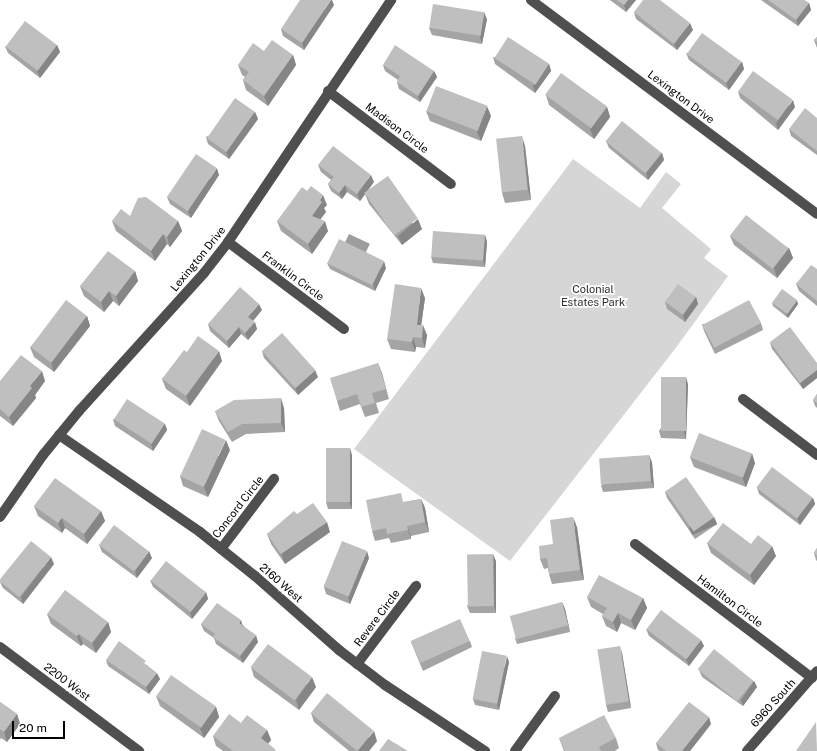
<!DOCTYPE html>
<html>
<head>
<meta charset="utf-8">
<style>
  body { margin:0 }
  #map { position:relative; width:817px; height:751px; overflow:hidden; background:#fff; font-family:"Public Sans",sans-serif }
  div>[style] { position:absolute }
  [style*='--x'] { left:calc(var(--x)*1px); top:calc(var(--y)*1px); width:calc(var(--w)*1px); rotate:calc(var(--a)*1deg) }
  .green>* { inset:0; background:#d6d6d6 }
  .water>* { inset:0; background:#9d9d9d; transform-origin:0 0 }
  .minor>* { height:10px; margin:-5px; padding:0 5px; transform-origin:5px; border-radius:5px; background:#4f4f4f }
  .wall>* { inset:0; background:#a4a4a4 }
  .shaded-wall>* { inset:0; background:#868686; transform-origin:0 0 }
  .building>* { inset:0; background:#bfbfbf; transform-origin:0 0 }
  span { translate:-50% -50%; white-space:nowrap; text-align:center; line-height:1.15; -webkit-text-stroke:3.5px #fff; paint-order:stroke }
  .street-label { font-size:11px; color:#000 }
  .park-label { font-size:11px; color:#2d2d2d }
  .scale { position:absolute; left:12px; top:721px; width:53px; height:18px; box-sizing:border-box; border:2px solid #000; border-top:0; padding-left:5px; font-size:12px; line-height:14px; white-space:nowrap; color:#000; -webkit-text-stroke:3px #fff; paint-order:stroke }
</style>
</head>
<body>
<div id="map">
  <div class="green">
    <i style="clip-path:polygon(573px 159px,640px 208px,666px 172px,681px 184px,662px 208px,711px 249px,704px 258px,728px 276px,675px 349px,510px 561px,354px 449px)"></i>
  </div>
  <div class="water">
    <i style="left:349px;top:234px;width:23px;height:10px;rotate:25deg"></i>
  </div>
  <div class="minor">
    <i style="--x:531;--y:0;--w:357;--a:36.8"></i>
    <i style="--x:328;--y:91;--w:154;--a:37.1"></i>
    <i style="--x:228;--y:242;--w:145;--a:36.9"></i>
    <i style="--x:743;--y:399;--w:93;--a:37.1"></i>
    <i style="--x:59;--y:435;--w:171;--a:34.5"></i>
    <i style="--x:200;--y:532;--w:70;--a:38.7"></i>
    <i style="--x:255;--y:576;--w:112;--a:41.4"></i>
    <i style="--x:339;--y:650;--w:58;--a:37.3"></i>
    <i style="--x:385;--y:685;--w:120;--a:33.4"></i>
    <i style="--x:0;--y:517;--w:75;--a:-55.3"></i>
    <i style="--x:43;--y:455;--w:57;--a:-50.7"></i>
    <i style="--x:79;--y:411;--w:186;--a:-47.8"></i>
    <i style="--x:204;--y:273;--w:39;--a:-52"></i>
    <i style="--x:228;--y:242;--w:292;--a:-56"></i>
    <i style="--x:635;--y:544;--w:222;--a:37.1"></i>
    <i style="--x:221;--y:549;--w:88;--a:-52.9"></i>
    <i style="--x:0;--y:647;--w:174;--a:36.8"></i>
    <i style="--x:357;--y:664;--w:98;--a:-52.9"></i>
    <i style="--x:515;--y:751;--w:68;--a:-54"></i>
    <i style="--x:747;--y:751;--w:106;--a:-48.8"></i>
  </div>
  <div class="wall">
    <i style="clip-path:polygon(610px 0,636px 0,626px 12px)"></i>
    <i style="clip-path:polygon(761px 0,804px 0,809px 3px,811px 10px,798px 26px)"></i>
    <i style="clip-path:polygon(334px 5px,304px 50px,283px 36px,281px 29px)"></i>
    <i style="clip-path:polygon(634px 12px,693px 30px,677px 50px,636px 19px)"></i>
    <i style="clip-path:polygon(487px 19px,482px 44px,432px 35px,429px 28px)"></i>
    <i style="clip-path:polygon(817px 37px,817px 48px,814px 40px)"></i>
    <i style="clip-path:polygon(57px 45px,60px 52px,40px 78px,8px 53px,5px 46px)"></i>
    <i style="clip-path:polygon(264px 51px,293px 55px,296px 65px,268px 106px,246px 90px,243px 80px,245px 77px,242px 75px,238px 65px)"></i>
    <i style="clip-path:polygon(686px 53px,742px 62px,744px 69px,729px 90px,689px 60px)"></i>
    <i style="clip-path:polygon(493px 57px,549px 64px,551px 71px,535px 93px,495px 64px)"></i>
    <i style="clip-path:polygon(383px 65px,434px 71px,437px 77px,420px 102px,399px 89px,397px 82px,398px 80px,385px 71px)"></i>
    <i style="clip-path:polygon(738px 91px,795px 107px,778px 130px,740px 98px)"></i>
    <i style="clip-path:polygon(546px 95px,607px 107px,610px 117px,594px 139px,549px 105px)"></i>
    <i style="clip-path:polygon(426px 111px,491px 116px,481px 141px,430px 121px)"></i>
    <i style="clip-path:polygon(255px 112px,258px 119px,229px 159px,208px 144px,206px 137px)"></i>
    <i style="clip-path:polygon(817px 118px,817px 155px,791px 136px,789px 129px)"></i>
    <i style="clip-path:polygon(606px 141px,662px 153px,664px 160px,648px 180px,609px 148px)"></i>
    <i style="clip-path:polygon(525px 146px,531px 200px,505px 203px,502px 193px)"></i>
    <i style="clip-path:polygon(318px 165px,374px 182px,360px 201px,347px 192px,342px 199px,331px 191px,328px 184px,331px 180px,321px 172px)"></i>
    <i style="clip-path:polygon(219px 175px,191px 218px,170px 204px,167px 197px)"></i>
    <i style="clip-path:polygon(365px 194px,422px 229px,402px 245px,369px 204px)"></i>
    <i style="clip-path:polygon(327px 205px,324px 208px,326px 212px,320px 219px,328px 231px,312px 254px,281px 231px,277px 221px)"></i>
    <i style="clip-path:polygon(130px 216px,178px 221px,182px 231px,170px 247px,167px 244px,155px 261px,116px 231px,112px 221px)"></i>
    <i style="clip-path:polygon(485px 235px,487px 242px,485px 267px,433px 263px,431px 257px)"></i>
    <i style="clip-path:polygon(730px 236px,789px 248px,793px 258px,777px 278px,734px 245px)"></i>
    <i style="clip-path:polygon(327px 263px,386px 268px,375px 291px,330px 269px)"></i>
    <i style="clip-path:polygon(817px 269px,817px 306px,799px 291px,796px 284px)"></i>
    <i style="clip-path:polygon(135px 271px,138px 281px,119px 306px,113px 301px,104px 312px,84px 296px,80px 286px)"></i>
    <i style="clip-path:polygon(696px 297px,698px 304px,685px 322px,667px 309px,665px 302px)"></i>
    <i style="clip-path:polygon(425px 298px,421px 325px,427px 335px,425px 348px,416px 347px,415px 352px,391px 349px,387px 339px)"></i>
    <i style="clip-path:polygon(772px 303px,798px 304px,788px 318px,773px 306px)"></i>
    <i style="clip-path:polygon(262px 310px,253px 321px,257px 329px,248px 340px,241px 334px,229px 348px,210px 331px,208px 324px)"></i>
    <i style="clip-path:polygon(87px 316px,90px 326px,54px 372px,34px 357px,30px 347px)"></i>
    <i style="clip-path:polygon(761px 323px,763px 330px,715px 354px,704px 331px,702px 324px)"></i>
    <i style="clip-path:polygon(770px 342px,817px 363px,817px 378px,803px 389px,772px 349px)"></i>
    <i style="clip-path:polygon(262px 351px,318px 377px,298px 395px,264px 358px)"></i>
    <i style="clip-path:polygon(187px 352px,222px 361px,190px 406px,166px 389px,162px 379px)"></i>
    <i style="clip-path:polygon(378px 363px,389px 399px,376px 403px,379px 413px,365px 417px,360px 404px,340px 411px,337px 401px)"></i>
    <i style="clip-path:polygon(0 381px,45px 381px,35px 395px,36px 398px,13px 426px,0 416px)"></i>
    <i style="clip-path:polygon(688px 384px,686px 439px,661px 438px,659px 431px)"></i>
    <i style="clip-path:polygon(817px 394px,817px 408px,815px 406px,813px 400px)"></i>
    <i style="clip-path:polygon(284px 408px,285px 432px,246px 434px,232px 442px,219px 421px,215px 411px)"></i>
    <i style="clip-path:polygon(113px 419px,165px 424px,167px 430px,153px 451px,115px 426px)"></i>
    <i style="clip-path:polygon(230px 450px,208px 497px,183px 486px,180px 476px)"></i>
    <i style="clip-path:polygon(352px 455px,352px 509px,328px 509px,326px 502px)"></i>
    <i style="clip-path:polygon(690px 457px,755px 463px,746px 487px,694px 467px)"></i>
    <i style="clip-path:polygon(652px 462px,654px 488px,603px 492px,601px 485px)"></i>
    <i style="clip-path:polygon(757px 488px,813px 498px,815px 504px,800px 525px,759px 494px)"></i>
    <i style="clip-path:polygon(665px 491px,714px 517px,717px 524px,695px 539px,667px 498px)"></i>
    <i style="clip-path:polygon(421px 499px,425px 508px,429px 532px,411px 536px,411px 539px,391px 543px,389px 538px,375px 541px,372px 531px,405px 502px)"></i>
    <i style="clip-path:polygon(34px 506px,101px 511px,105px 521px,87px 544px,65px 528px,62px 533px,38px 516px)"></i>
    <i style="clip-path:polygon(297px 514px,330px 532px,285px 564px,271px 544px,267px 534px)"></i>
    <i style="clip-path:polygon(577px 527px,584px 580px,552px 584px,549px 574px,548px 568px,544px 569px,540px 559px,553px 544px)"></i>
    <i style="clip-path:polygon(707px 543px,751px 544px,776px 556px,754px 585px,711px 553px)"></i>
    <i style="clip-path:polygon(99px 545px,152px 558px,137px 578px,102px 552px)"></i>
    <i style="clip-path:polygon(817px 548px,817px 561px,816px 560px,814px 553px)"></i>
    <i style="clip-path:polygon(369px 558px,350px 604px,326px 594px,324px 587px)"></i>
    <i style="clip-path:polygon(496px 561px,496px 613px,470px 613px,467px 606px)"></i>
    <i style="clip-path:polygon(54px 564px,23px 604px,3px 588px,0 582px)"></i>
    <i style="clip-path:polygon(150px 580px,206px 592px,208px 599px,192px 619px,153px 587px)"></i>
    <i style="clip-path:polygon(587px 597px,643px 598px,647px 608px,635px 630px,621px 623px,617px 632px,606px 626px,602px 616px,603px 614px,591px 607px)"></i>
    <i style="clip-path:polygon(562px 602px,565px 609px,570px 632px,517px 644px,515px 638px)"></i>
    <i style="clip-path:polygon(47px 614px,108px 622px,111px 632px,96px 653px,83px 644px,81px 646px,51px 624px)"></i>
    <i style="clip-path:polygon(201px 624px,243px 625px,258px 642px,243px 663px,216px 644px,214px 638px,204px 631px)"></i>
    <i style="clip-path:polygon(646px 629px,704px 646px,689px 666px,649px 636px)"></i>
    <i style="clip-path:polygon(470px 641px,472px 647px,423px 671px,411px 642px)"></i>
    <i style="clip-path:polygon(622px 653px,631px 708px,608px 712px,606px 705px)"></i>
    <i style="clip-path:polygon(106px 660px,147px 665px,160px 679px,149px 694px,108px 666px)"></i>
    <i style="clip-path:polygon(509px 662px,499px 710px,475px 705px,473px 699px)"></i>
    <i style="clip-path:polygon(251px 667px,316px 687px,299px 710px,254px 677px)"></i>
    <i style="clip-path:polygon(699px 670px,754px 681px,757px 687px,743px 706px,702px 677px)"></i>
    <i style="clip-path:polygon(156px 696px,216px 707px,219px 717px,204px 738px,160px 706px)"></i>
    <i style="clip-path:polygon(0 702px,17px 714px,20px 724px,7px 742px,1px 738px,0 740px)"></i>
    <i style="clip-path:polygon(311px 713px,377px 741px,369px 751px,349px 751px,314px 722px)"></i>
    <i style="clip-path:polygon(241px 723px,267px 730px,271px 740px,268px 744px,276px 751px,223px 751px,216px 746px,213px 736px)"></i>
    <i style="clip-path:polygon(711px 724px,690px 751px,660px 751px,658px 750px,656px 743px)"></i>
    <i style="clip-path:polygon(559px 738px,616px 738px,619px 748px,615px 751px,564px 751px)"></i>
  </div>
  <div class="shaded-wall">
    <i style="clip-path:polygon(331px 0,332px 0,334px 5px,304px 50px,302px 43px)"></i>
    <i style="clip-path:polygon(628px 0,636px 0,626px 12px,624px 5px)"></i>
    <i style="clip-path:polygon(809px 3px,811px 10px,798px 26px,796px 20px)"></i>
    <i style="clip-path:polygon(484px 12px,487px 19px,482px 44px,480px 37px)"></i>
    <i style="clip-path:polygon(690px 23px,693px 30px,677px 50px,674px 44px)"></i>
    <i style="clip-path:polygon(57px 45px,60px 52px,40px 78px,37px 71px)"></i>
    <i style="clip-path:polygon(293px 55px,296px 65px,268px 106px,264px 96px)"></i>
    <i style="clip-path:polygon(742px 62px,744px 69px,729px 90px,726px 83px)"></i>
    <i style="clip-path:polygon(549px 64px,551px 71px,535px 93px,533px 86px)"></i>
    <i style="clip-path:polygon(434px 71px,437px 77px,420px 102px,418px 96px)"></i>
    <i style="clip-path:polygon(793px 100px,795px 107px,778px 130px,776px 123px)"></i>
    <i style="clip-path:polygon(487px 106px,491px 116px,481px 141px,477px 132px)"></i>
    <i style="clip-path:polygon(607px 107px,610px 117px,594px 139px,590px 129px)"></i>
    <i style="clip-path:polygon(255px 112px,258px 119px,229px 159px,226px 152px)"></i>
    <i style="clip-path:polygon(522px 136px,525px 146px,531px 200px,528px 190px)"></i>
    <i style="clip-path:polygon(662px 153px,664px 160px,648px 180px,646px 173px)"></i>
    <i style="clip-path:polygon(217px 168px,219px 175px,191px 218px,188px 211px)"></i>
    <i style="clip-path:polygon(371px 175px,374px 182px,360px 201px,357px 194px)"></i>
    <i style="clip-path:polygon(345px 185px,347px 192px,342px 199px,339px 193px)"></i>
    <i style="clip-path:polygon(323px 195px,327px 205px,324px 208px,326px 212px,316px 225px,312px 216px,320px 200px)"></i>
    <i style="clip-path:polygon(418px 219px,422px 229px,402px 245px,398px 236px)"></i>
    <i style="clip-path:polygon(178px 221px,182px 231px,170px 247px,167px 237px)"></i>
    <i style="clip-path:polygon(325px 221px,328px 231px,312px 254px,308px 244px)"></i>
    <i style="clip-path:polygon(163px 234px,167px 244px,155px 261px,151px 251px)"></i>
    <i style="clip-path:polygon(485px 235px,487px 242px,485px 267px,483px 260px)"></i>
    <i style="clip-path:polygon(789px 248px,793px 258px,777px 278px,774px 268px)"></i>
    <i style="clip-path:polygon(384px 261px,386px 268px,375px 291px,373px 284px)"></i>
    <i style="clip-path:polygon(135px 271px,138px 281px,119px 306px,116px 296px)"></i>
    <i style="clip-path:polygon(421px 288px,425px 298px,420px 334px,417px 325px)"></i>
    <i style="clip-path:polygon(109px 291px,113px 301px,104px 312px,101px 302px)"></i>
    <i style="clip-path:polygon(696px 297px,698px 304px,685px 322px,683px 315px)"></i>
    <i style="clip-path:polygon(797px 300px,798px 304px,788px 318px,786px 314px)"></i>
    <i style="clip-path:polygon(259px 304px,262px 310px,251px 323px,248px 317px)"></i>
    <i style="clip-path:polygon(87px 316px,90px 326px,54px 372px,51px 363px)"></i>
    <i style="clip-path:polygon(255px 322px,257px 329px,248px 340px,245px 333px)"></i>
    <i style="clip-path:polygon(423px 325px,427px 335px,425px 348px,422px 338px)"></i>
    <i style="clip-path:polygon(239px 327px,241px 334px,229px 348px,227px 341px)"></i>
    <i style="clip-path:polygon(413px 337px,416px 347px,415px 352px,412px 342px)"></i>
    <i style="clip-path:polygon(219px 351px,222px 361px,190px 406px,186px 396px)"></i>
    <i style="clip-path:polygon(378px 363px,382px 373px,389px 399px,386px 389px)"></i>
    <i style="clip-path:polygon(315px 370px,318px 377px,298px 395px,295px 388px)"></i>
    <i style="clip-path:polygon(817px 370px,817px 378px,803px 389px,800px 383px)"></i>
    <i style="clip-path:polygon(42px 371px,45px 381px,35px 395px,36px 398px,13px 426px,9px 417px,30px 386px)"></i>
    <i style="clip-path:polygon(686px 377px,688px 384px,686px 439px,684px 432px)"></i>
    <i style="clip-path:polygon(281px 398px,284px 408px,285px 432px,281px 423px)"></i>
    <i style="clip-path:polygon(165px 424px,167px 430px,153px 451px,151px 444px)"></i>
    <i style="clip-path:polygon(226px 440px,230px 450px,208px 497px,204px 487px)"></i>
    <i style="clip-path:polygon(350px 448px,352px 455px,352px 509px,349px 502px)"></i>
    <i style="clip-path:polygon(752px 453px,755px 463px,746px 487px,742px 477px)"></i>
    <i style="clip-path:polygon(649px 455px,652px 462px,654px 488px,651px 481px)"></i>
    <i style="clip-path:polygon(813px 498px,815px 504px,800px 525px,797px 518px)"></i>
    <i style="clip-path:polygon(421px 499px,425px 508px,429px 532px,425px 522px)"></i>
    <i style="clip-path:polygon(101px 511px,105px 521px,87px 544px,84px 534px)"></i>
    <i style="clip-path:polygon(573px 517px,577px 527px,584px 580px,580px 570px)"></i>
    <i style="left:714px;top:517px;width:8px;height:27px;rotate:67deg"></i>
    <i style="clip-path:polygon(62px 518px,65px 528px,62px 533px,58px 523px)"></i>
    <i style="clip-path:polygon(327px 522px,330px 532px,285px 564px,281px 554px)"></i>
    <i style="clip-path:polygon(407px 526px,411px 536px,411px 539px,408px 530px)"></i>
    <i style="clip-path:polygon(772px 546px,776px 556px,754px 585px,750px 575px)"></i>
    <i style="clip-path:polygon(149px 551px,152px 558px,137px 578px,135px 571px)"></i>
    <i style="clip-path:polygon(367px 551px,369px 558px,350px 604px,348px 597px)"></i>
    <i style="clip-path:polygon(493px 554px,496px 561px,496px 613px,494px 606px)"></i>
    <i style="clip-path:polygon(51px 557px,54px 564px,23px 604px,21px 597px)"></i>
    <i style="clip-path:polygon(206px 592px,208px 599px,192px 619px,190px 612px)"></i>
    <i style="clip-path:polygon(643px 598px,647px 608px,635px 630px,631px 620px)"></i>
    <i style="clip-path:polygon(562px 602px,565px 609px,570px 632px,568px 625px)"></i>
    <i style="clip-path:polygon(618px 613px,621px 623px,617px 632px,613px 622px)"></i>
    <i style="clip-path:polygon(241px 620px,243px 627px,239px 623px)"></i>
    <i style="clip-path:polygon(108px 622px,111px 632px,96px 653px,92px 643px)"></i>
    <i style="clip-path:polygon(79px 634px,83px 644px,81px 646px,77px 636px)"></i>
    <i style="clip-path:polygon(256px 635px,258px 642px,243px 663px,240px 656px)"></i>
    <i style="clip-path:polygon(701px 640px,704px 646px,689px 666px,686px 659px)"></i>
    <i style="clip-path:polygon(620px 646px,622px 653px,631px 708px,629px 701px)"></i>
    <i style="clip-path:polygon(507px 656px,509px 662px,499px 710px,497px 704px)"></i>
    <i style="clip-path:polygon(157px 673px,160px 679px,149px 694px,146px 687px)"></i>
    <i style="clip-path:polygon(312px 677px,316px 687px,299px 710px,296px 700px)"></i>
    <i style="clip-path:polygon(754px 681px,757px 687px,743px 706px,741px 700px)"></i>
    <i style="clip-path:polygon(216px 707px,219px 717px,204px 738px,200px 728px)"></i>
    <i style="clip-path:polygon(17px 714px,20px 724px,7px 742px,4px 732px)"></i>
    <i style="clip-path:polygon(709px 717px,711px 724px,690px 751px,682px 751px)"></i>
    <i style="clip-path:polygon(267px 730px,271px 740px,264px 748px,261px 738px)"></i>
    <i style="clip-path:polygon(374px 731px,377px 741px,369px 751px,358px 751px)"></i>
  </div>
  <div class="building">
    <i style="clip-path:polygon(300px 0,331px 0,302px 43px,281px 29px)"></i>
    <i style="clip-path:polygon(617px 0,628px 0,624px 5px)"></i>
    <i style="clip-path:polygon(643px 0,660px 0,690px 23px,674px 44px,634px 12px)"></i>
    <i style="clip-path:polygon(768px 0,804px 0,809px 3px,796px 20px)"></i>
    <i style="left:433px;top:4px;width:52px;height:24px;rotate:9deg"></i>
    <i style="left:25px;top:21px;width:40px;height:32px;rotate:37deg"></i>
    <i style="left:702px;top:33px;width:49px;height:26px;rotate:36deg"></i>
    <i style="left:508px;top:37px;width:49px;height:25px;rotate:33deg"></i>
    <i style="clip-path:polygon(817px 37px,817px 42px,814px 40px)"></i>
    <i style="clip-path:polygon(272px 40px,293px 55px,264px 96px,243px 80px,249px 72px,238px 65px,253px 43px,264px 51px)"></i>
    <i style="clip-path:polygon(395px 45px,434px 71px,418px 96px,397px 82px,400px 76px,383px 65px)"></i>
    <i style="left:753px;top:71px;width:49px;height:25px;rotate:36deg"></i>
    <i style="left:561px;top:73px;width:57px;height:27px;rotate:36deg"></i>
    <i style="left:436px;top:86px;width:55px;height:27px;rotate:21deg"></i>
    <i style="left:235px;top:98px;width:24px;height:49px;rotate:35deg"></i>
    <i style="clip-path:polygon(805px 108px,817px 118px,817px 151px,789px 129px)"></i>
    <i style="left:622px;top:121px;width:51px;height:26px;rotate:39deg"></i>
    <i style="left:522px;top:136px;width:54px;height:26px;rotate:84deg"></i>
    <i style="clip-path:polygon(333px 146px,371px 175px,357px 194px,345px 185px,339px 193px,328px 184px,334px 177px,318px 165px)"></i>
    <i style="left:196px;top:154px;width:25px;height:52px;rotate:34deg"></i>
    <i style="left:388px;top:176px;width:52px;height:29px;rotate:55deg"></i>
    <i style="clip-path:polygon(311px 186px,323px 195px,320px 200px,322px 202px,312px 216px,325px 221px,308px 244px,277px 221px,302px 187px,307px 191px)"></i>
    <i style="clip-path:polygon(146px 197px,178px 221px,167px 237px,163px 234px,151px 251px,112px 221px,121px 209px,130px 216px,138px 198px)"></i>
    <i style="left:746px;top:215px;width:54px;height:26px;rotate:38deg"></i>
    <i style="left:433px;top:231px;width:52px;height:26px;rotate:4deg"></i>
    <i style="left:339px;top:239px;width:50px;height:27px;rotate:26deg"></i>
    <i style="clip-path:polygon(108px 251px,135px 271px,116px 296px,109px 291px,101px 302px,80px 286px)"></i>
    <i style="clip-path:polygon(811px 265px,817px 269px,817px 301px,796px 284px)"></i>
    <i style="clip-path:polygon(395px 284px,421px 288px,417px 325px,423px 325px,422px 338px,413px 337px,412px 342px,387px 339px)"></i>
    <i style="left:678px;top:284px;width:22px;height:22px;rotate:36deg"></i>
    <i style="clip-path:polygon(240px 287px,259px 304px,248px 317px,255px 322px,245px 333px,239px 327px,227px 341px,208px 324px)"></i>
    <i style="left:782px;top:289px;width:19px;height:17px;rotate:36deg"></i>
    <i style="left:66px;top:300px;width:26px;height:59px;rotate:37deg"></i>
    <i style="left:749px;top:300px;width:26px;height:53px;rotate:62deg"></i>
    <i style="clip-path:polygon(790px 327px,817px 363px,817px 370px,800px 383px,770px 342px)"></i>
    <i style="left:282px;top:333px;width:50px;height:27px;rotate:48deg"></i>
    <i style="clip-path:polygon(198px 336px,219px 351px,186px 396px,162px 379px,184px 350px,187px 352px)"></i>
    <i style="clip-path:polygon(21px 355px,42px 371px,30px 386px,32px 388px,9px 417px,0 409px,0 381px)"></i>
    <i style="clip-path:polygon(378px 363px,386px 389px,372px 393px,375px 403px,361px 407px,357px 394px,337px 401px,330px 378px)"></i>
    <i style="left:661px;top:377px;width:25px;height:54px"></i>
    <i style="clip-path:polygon(817px 394px,817px 403px,813px 400px)"></i>
    <i style="clip-path:polygon(281px 398px,281px 423px,242px 424px,228px 432px,215px 411px,234px 400px)"></i>
    <i style="left:127px;top:399px;width:45px;height:24px;rotate:33deg"></i>
    <i style="left:202px;top:429px;width:26px;height:52px;rotate:25deg"></i>
    <i style="left:699px;top:433px;width:57px;height:26px;rotate:21deg"></i>
    <i style="left:326px;top:448px;width:24px;height:54px"></i>
    <i style="left:649px;top:455px;width:26px;height:50px;rotate:86deg"></i>
    <i style="left:772px;top:467px;width:51px;height:26px;rotate:37deg"></i>
    <i style="left:686px;top:477px;width:49px;height:25px;rotate:55deg"></i>
    <i style="clip-path:polygon(55px 478px,101px 511px,84px 534px,62px 518px,58px 523px,34px 506px)"></i>
    <i style="clip-path:polygon(401px 493px,403px 502px,421px 499px,425px 522px,407px 526px,408px 530px,387px 534px,386px 528px,372px 531px,366px 500px)"></i>
    <i style="clip-path:polygon(313px 503px,327px 522px,281px 554px,267px 534px,294px 511px,297px 514px)"></i>
    <i style="clip-path:polygon(573px 517px,580px 570px,549px 574px,547px 558px,540px 559px,539px 546px,553px 544px,550px 520px)"></i>
    <i style="clip-path:polygon(723px 523px,751px 544px,758px 535px,772px 546px,750px 575px,707px 543px)"></i>
    <i style="left:114px;top:525px;width:44px;height:25px;rotate:37deg"></i>
    <i style="left:31px;top:541px;width:26px;height:51px;rotate:39deg"></i>
    <i style="left:342px;top:541px;width:27px;height:49px;rotate:22deg"></i>
    <i style="clip-path:polygon(817px 548px,817px 556px,814px 553px)"></i>
    <i style="left:493px;top:554px;width:52px;height:26px;rotate:89deg"></i>
    <i style="left:166px;top:561px;width:51px;height:25px;rotate:38deg"></i>
    <i style="clip-path:polygon(599px 575px,643px 598px,631px 620px,618px 613px,613px 622px,602px 616px,607px 608px,587px 597px)"></i>
    <i style="clip-path:polygon(65px 590px,108px 622px,92px 643px,79px 634px,77px 636px,47px 614px)"></i>
    <i style="left:562px;top:602px;width:24px;height:54px;rotate:75deg"></i>
    <i style="clip-path:polygon(217px 603px,241px 620px,239px 623px,256px 635px,240px 656px,213px 637px,215px 634px,201px 624px)"></i>
    <i style="left:661px;top:610px;width:50px;height:24px;rotate:37deg"></i>
    <i style="left:460px;top:619px;width:24px;height:54px;rotate:66deg"></i>
    <i style="clip-path:polygon(119px 641px,146px 661px,144px 663px,157px 673px,146px 687px,106px 660px)"></i>
    <i style="left:268px;top:644px;width:55px;height:29px;rotate:37deg"></i>
    <i style="left:620px;top:646px;width:56px;height:23px;rotate:81deg"></i>
    <i style="left:714px;top:649px;width:51px;height:26px;rotate:39deg"></i>
    <i style="left:482px;top:651px;width:25px;height:49px;rotate:11deg"></i>
    <i style="left:171px;top:675px;width:55px;height:26px;rotate:35deg"></i>
    <i style="left:327px;top:693px;width:60px;height:26px;rotate:39deg"></i>
    <i style="clip-path:polygon(0 702px,17px 714px,4px 732px,0 729px)"></i>
    <i style="clip-path:polygon(689px 702px,709px 717px,682px 751px,666px 751px,656px 743px)"></i>
    <i style="clip-path:polygon(229px 714px,241px 723px,247px 715px,267px 730px,261px 738px,275px 749px,274px 751px,233px 751px,213px 736px)"></i>
    <i style="clip-path:polygon(604px 715px,616px 738px,599px 747px,601px 751px,565px 751px,559px 738px)"></i>
    <i style="clip-path:polygon(816px 722px,817px 751px,796px 751px)"></i>
    <i style="clip-path:polygon(388px 739px,408px 751px,379px 751px)"></i>
  </div>
  <div class="street-label">
    <span style="left:681px;top:97px;rotate:37deg">Lexington Drive</span>
    <span style="left:397px;top:128px;rotate:37deg">Madison Circle</span>
    <span style="left:198px;top:259px;rotate:-51deg">Lexington Drive</span>
    <span style="left:293px;top:276px;rotate:37deg">Franklin Circle</span>
    <span style="left:238px;top:507px;rotate:-52deg">Concord Circle</span>
    <span style="left:281px;top:583px;rotate:41deg">2160 West</span>
    <span style="left:730px;top:601px;rotate:37deg">Hamilton Circle</span>
    <span style="left:377px;top:618px;rotate:-53deg">Revere Circle</span>
    <span style="left:67px;top:682px;rotate:37deg">2200 West</span>
    <span style="left:773px;top:703px;rotate:-48deg">6960 South</span>
  </div>
  <div class="park-label">
    <span style="left:593px;top:296px">Colonial<br>Estates Park</span>
  </div>
  <div class="scale">20 m</div>
</div>
</body>
</html>
